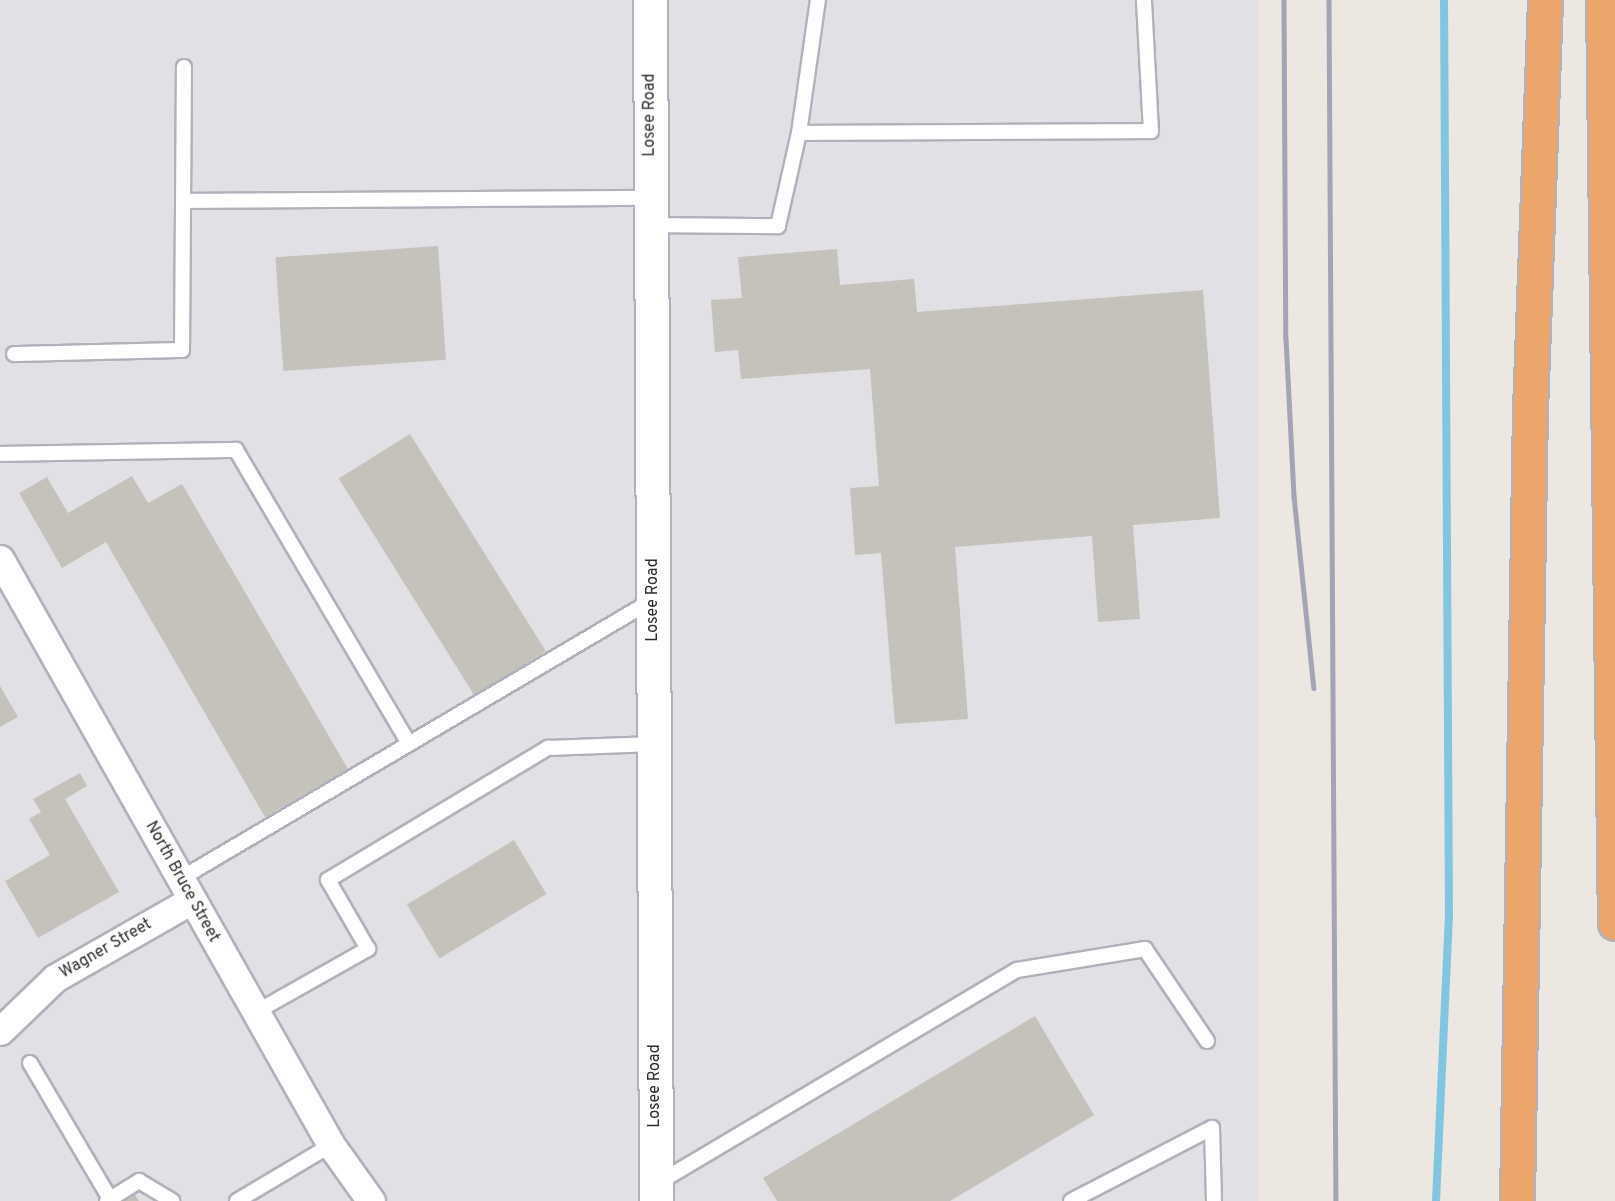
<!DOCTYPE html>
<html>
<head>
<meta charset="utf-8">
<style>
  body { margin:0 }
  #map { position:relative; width:1615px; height:1201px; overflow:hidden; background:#ece7e0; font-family:Overpass,sans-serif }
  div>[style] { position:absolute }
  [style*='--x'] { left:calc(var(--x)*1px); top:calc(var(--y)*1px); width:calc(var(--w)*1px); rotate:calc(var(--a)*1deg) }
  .industrial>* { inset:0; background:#e1e0e5; transform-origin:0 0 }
  .stream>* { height:8px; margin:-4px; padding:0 4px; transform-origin:4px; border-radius:4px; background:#80c6e1 }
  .building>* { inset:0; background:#c5c1bb; transform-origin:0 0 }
  .roads { filter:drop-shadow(2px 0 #b0b2bb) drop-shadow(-2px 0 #b0b2bb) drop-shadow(0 2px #b0b2bb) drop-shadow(0 -2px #b0b2bb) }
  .lane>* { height:14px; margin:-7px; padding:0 7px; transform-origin:7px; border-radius:7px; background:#fff }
  .street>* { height:27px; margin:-13.5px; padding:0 13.5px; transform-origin:13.5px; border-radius:13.5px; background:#fff }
  .secondary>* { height:33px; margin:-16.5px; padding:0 16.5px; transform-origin:16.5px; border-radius:16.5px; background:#fff }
  .highway>* { height:33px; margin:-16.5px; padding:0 16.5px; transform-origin:16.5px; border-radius:16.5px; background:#eca56b }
  .rail>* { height:4.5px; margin:-2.25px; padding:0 2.25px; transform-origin:2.25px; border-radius:2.25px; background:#a3a5b4 }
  span { translate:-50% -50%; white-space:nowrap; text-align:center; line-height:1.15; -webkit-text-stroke:4.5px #fff; paint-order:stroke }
  .street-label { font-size:16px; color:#2c2c2c }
</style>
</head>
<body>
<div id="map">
  <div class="industrial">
    <i style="left:0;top:0;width:1258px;height:1201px"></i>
  </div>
  <div class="stream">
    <i style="--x:1436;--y:1201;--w:284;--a:-87.4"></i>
    <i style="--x:1449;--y:917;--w:917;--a:-90.31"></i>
  </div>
  <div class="building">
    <i style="left:438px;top:246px;width:114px;height:163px;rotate:86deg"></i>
    <i style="clip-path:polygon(837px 249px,840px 285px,914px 279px,917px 312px,1203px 290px,1220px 518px,1133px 525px,1140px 619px,1098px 622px,1092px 536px,955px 547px,968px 719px,895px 724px,881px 553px,855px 555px,850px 488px,879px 486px,870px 369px,741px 379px,738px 350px,715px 352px,711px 300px,742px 298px,738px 257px)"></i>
    <i style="left:410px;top:434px;width:256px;height:84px;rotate:58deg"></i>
    <i style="clip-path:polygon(132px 476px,148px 503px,182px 484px,348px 769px,265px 817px,106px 542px,62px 568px,19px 493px,47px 477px,68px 513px)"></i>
    <i style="clip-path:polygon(0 686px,18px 717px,0 727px)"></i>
    <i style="clip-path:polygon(80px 773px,87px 786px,65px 799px,119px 892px,38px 938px,5px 881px,50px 855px,29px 819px,41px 812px,33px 799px)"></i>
    <i style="left:514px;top:840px;width:63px;height:125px;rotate:59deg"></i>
    <i style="clip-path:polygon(1035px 1016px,1094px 1115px,950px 1201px,777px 1201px,763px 1178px)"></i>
    <i style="clip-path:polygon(134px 1193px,139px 1201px,121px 1201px)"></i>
  </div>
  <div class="roads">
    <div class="lane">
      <i style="--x:799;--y:133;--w:352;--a:-0.3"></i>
      <i style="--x:1151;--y:131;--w:131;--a:-93.1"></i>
      <i style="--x:183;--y:201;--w:468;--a:-0.4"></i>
      <i style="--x:651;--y:225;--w:127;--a:0.5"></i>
      <i style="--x:778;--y:226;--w:95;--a:-77.3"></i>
      <i style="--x:799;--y:133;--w:134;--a:-81.9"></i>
      <i style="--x:14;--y:354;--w:168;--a:-1.4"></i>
      <i style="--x:182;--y:350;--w:283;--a:-89.6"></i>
      <i style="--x:0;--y:454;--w:236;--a:-1"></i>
      <i style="--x:236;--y:450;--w:341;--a:59.5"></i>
      <i style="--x:180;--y:879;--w:547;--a:-30.55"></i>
      <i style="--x:256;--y:1012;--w:129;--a:-29.4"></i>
      <i style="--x:368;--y:949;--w:80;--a:-120.1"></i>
      <i style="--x:328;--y:880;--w:257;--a:-31"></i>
      <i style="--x:548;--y:748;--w:106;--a:-2.2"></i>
      <i style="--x:30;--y:1063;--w:158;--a:59.5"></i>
      <i style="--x:658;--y:1183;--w:417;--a:-30.7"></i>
      <i style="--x:1017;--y:970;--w:130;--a:-9.3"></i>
      <i style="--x:1145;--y:949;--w:111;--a:56"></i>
      <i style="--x:107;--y:1201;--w:38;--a:-32"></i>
      <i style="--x:139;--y:1181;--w:39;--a:31"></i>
      <i style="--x:237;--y:1201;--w:109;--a:-30.8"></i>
      <i style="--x:1071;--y:1201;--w:159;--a:-27.4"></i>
      <i style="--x:1212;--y:1128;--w:73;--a:88.4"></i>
    </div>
    <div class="street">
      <i style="--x:0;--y:559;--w:673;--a:60.54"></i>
      <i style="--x:331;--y:1145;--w:69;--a:54.5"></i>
      <i style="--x:0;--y:1031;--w:76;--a:-43.9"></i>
      <i style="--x:55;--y:978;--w:158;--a:-29.7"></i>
    </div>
    <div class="secondary">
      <i style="--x:650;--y:0;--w:1201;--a:89.71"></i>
    </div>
    <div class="highway">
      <i style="--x:1603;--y:0;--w:923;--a:89.26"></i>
      <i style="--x:1517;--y:1201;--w:791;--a:-89.06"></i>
      <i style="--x:1530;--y:410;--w:410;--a:-87.9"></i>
    </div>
  </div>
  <div class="rail">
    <i style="--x:1284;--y:0;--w:338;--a:89.7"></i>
    <i style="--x:1286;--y:338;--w:158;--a:87.1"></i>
    <i style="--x:1294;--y:496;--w:193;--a:84.1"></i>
    <i style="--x:1329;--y:0;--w:1201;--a:89.67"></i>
  </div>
  <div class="street-label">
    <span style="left:650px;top:115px;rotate:-90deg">Losee Road</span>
    <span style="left:653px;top:600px;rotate:-90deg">Losee Road</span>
    <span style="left:182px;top:882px;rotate:61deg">North Bruce Street</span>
    <span style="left:106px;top:949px;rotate:-30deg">Wagner Street</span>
    <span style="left:655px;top:1086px;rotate:-90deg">Losee Road</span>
  </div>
</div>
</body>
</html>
